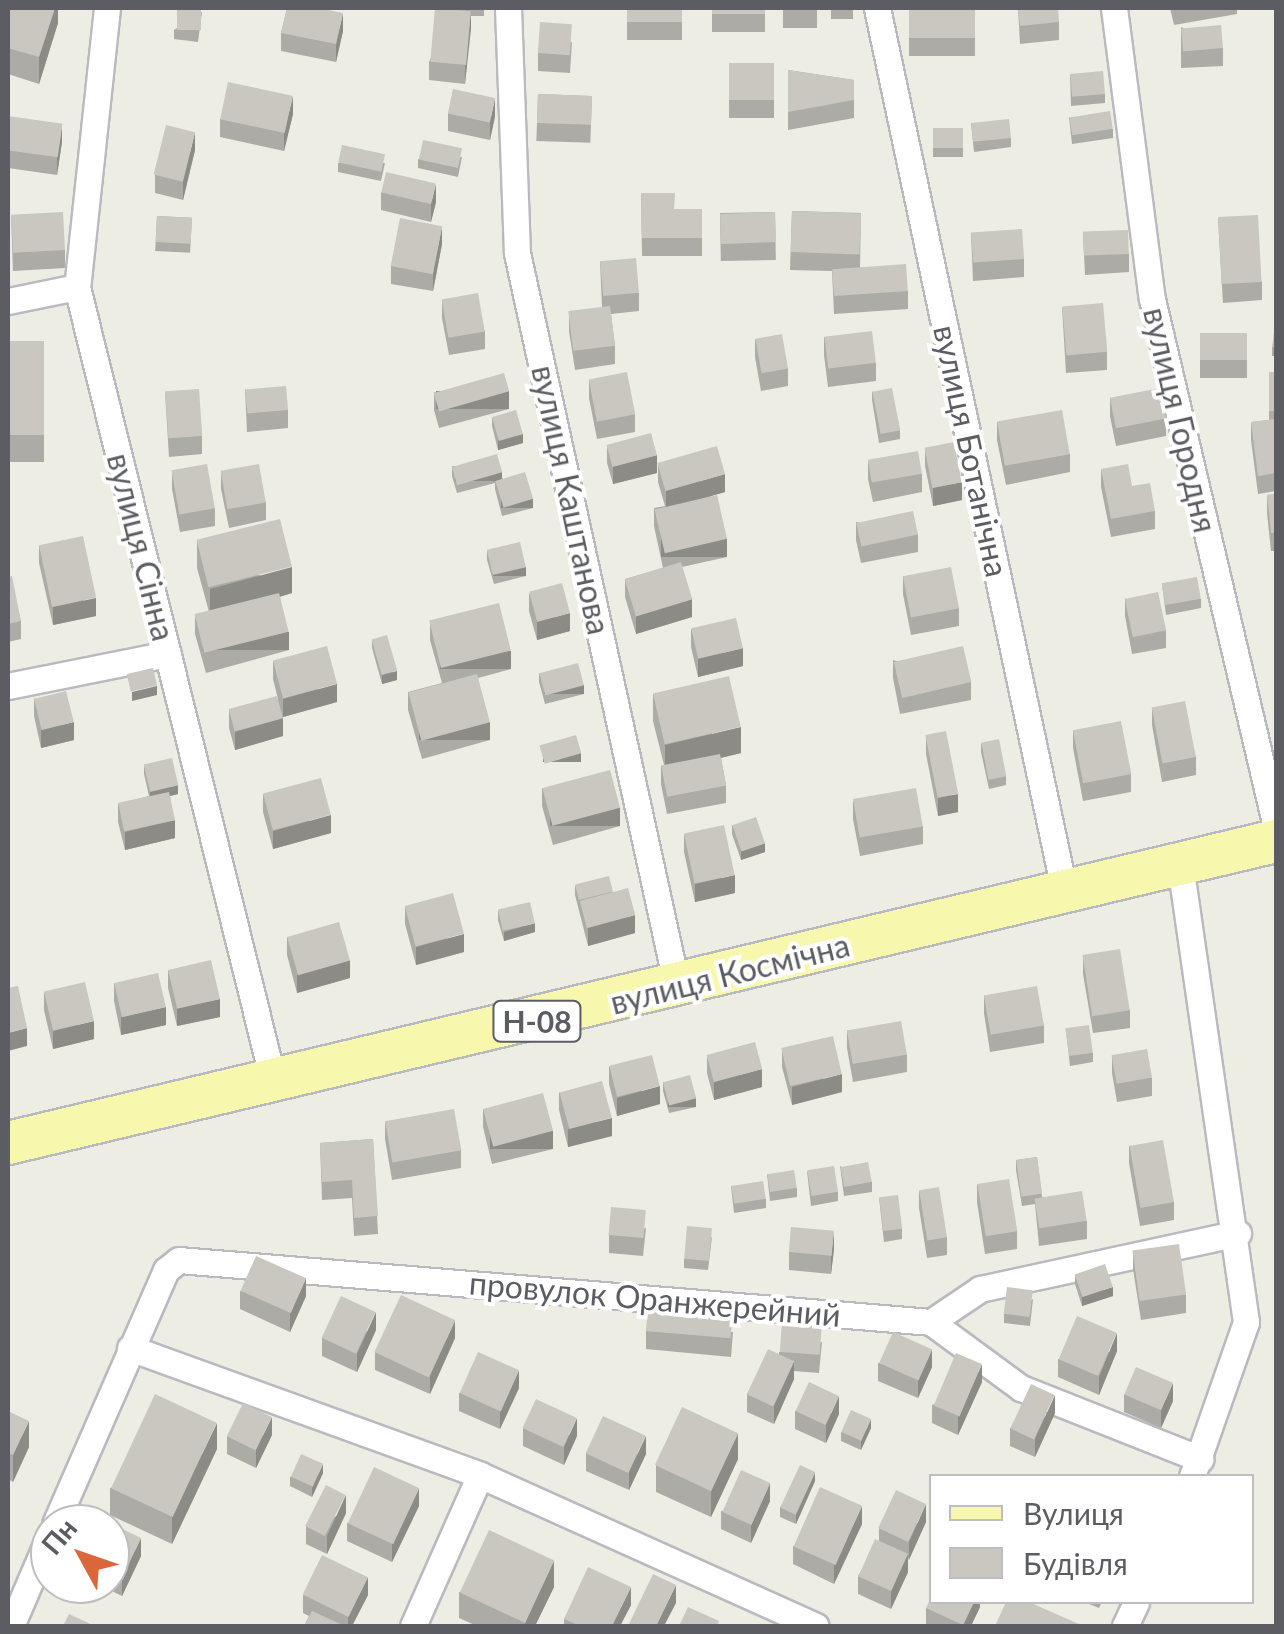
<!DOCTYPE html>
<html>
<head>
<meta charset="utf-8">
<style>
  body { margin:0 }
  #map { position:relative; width:1284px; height:1634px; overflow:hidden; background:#edede4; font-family:Lato,sans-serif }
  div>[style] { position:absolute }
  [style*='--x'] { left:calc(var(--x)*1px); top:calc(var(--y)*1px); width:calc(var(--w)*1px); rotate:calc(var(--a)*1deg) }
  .roads { filter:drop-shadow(2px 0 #b9babf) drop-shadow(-2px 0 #b9babf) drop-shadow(0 2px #b9babf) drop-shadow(0 -2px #b9babf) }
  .minor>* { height:25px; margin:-12.5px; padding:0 12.5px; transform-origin:12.5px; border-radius:12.5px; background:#fff }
  .primary>* { height:42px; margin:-21px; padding:0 21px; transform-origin:21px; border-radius:21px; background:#f7f8ad }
  .wall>* { inset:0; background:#adaba5; transform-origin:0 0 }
  .shaded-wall>* { inset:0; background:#8d8b86; transform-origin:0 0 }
  .building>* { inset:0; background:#c9c7c0; transform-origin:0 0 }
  span { translate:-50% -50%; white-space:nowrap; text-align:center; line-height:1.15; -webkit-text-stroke:8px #fff; paint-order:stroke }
  .shield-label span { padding:2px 8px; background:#fff; border:2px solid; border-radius:8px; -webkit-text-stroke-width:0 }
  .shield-label { font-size:30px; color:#5c5d63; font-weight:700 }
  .street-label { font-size:32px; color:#5c5d63 }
  .frame { position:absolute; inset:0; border:10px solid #5c5d63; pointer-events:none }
  .legend { position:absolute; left:929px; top:1474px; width:325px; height:130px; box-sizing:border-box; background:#fff; border:2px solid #bebec1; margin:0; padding:12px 18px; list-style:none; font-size:30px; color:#5c5d63 }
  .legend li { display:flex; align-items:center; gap:20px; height:50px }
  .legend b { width:50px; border:2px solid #bebec1 }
  .north { position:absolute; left:30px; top:1504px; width:100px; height:100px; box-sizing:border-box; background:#fff; border:2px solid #bebec1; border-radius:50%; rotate:310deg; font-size:28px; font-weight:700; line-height:40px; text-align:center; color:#5c5d63 }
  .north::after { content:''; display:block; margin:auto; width:35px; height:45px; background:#db663b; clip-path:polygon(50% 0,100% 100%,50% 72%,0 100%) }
</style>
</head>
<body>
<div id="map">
  <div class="roads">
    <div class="minor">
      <i style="--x:107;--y:8;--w:281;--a:96.1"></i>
      <i style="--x:77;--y:287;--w:817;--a:76.12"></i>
      <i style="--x:508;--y:8;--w:245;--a:87.9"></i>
      <i style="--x:517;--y:253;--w:751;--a:77.7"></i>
      <i style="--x:877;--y:8;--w:906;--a:78.02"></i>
      <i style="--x:1114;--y:8;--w:293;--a:82.6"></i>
      <i style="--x:1152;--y:299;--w:542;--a:76.78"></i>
      <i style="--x:8;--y:301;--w:70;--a:-11.5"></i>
      <i style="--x:8;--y:686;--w:163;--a:-11.3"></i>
      <i style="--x:1180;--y:864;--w:463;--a:81.8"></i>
      <i style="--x:1246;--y:1322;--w:163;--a:109.3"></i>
      <i style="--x:931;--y:1322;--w:59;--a:-34"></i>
      <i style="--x:980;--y:1289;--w:264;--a:-12.2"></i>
      <i style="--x:130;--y:1348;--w:372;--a:19.9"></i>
      <i style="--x:480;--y:1475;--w:368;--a:24.2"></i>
      <i style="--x:55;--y:1524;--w:277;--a:-66.4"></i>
      <i style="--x:166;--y:1270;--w:16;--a:-38"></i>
      <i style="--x:179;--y:1260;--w:755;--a:4.71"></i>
      <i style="--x:931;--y:1322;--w:112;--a:36.3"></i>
      <i style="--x:1021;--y:1388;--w:193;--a:21.6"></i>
      <i style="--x:11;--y:1626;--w:99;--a:-66.8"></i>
      <i style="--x:413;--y:1626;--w:165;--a:-66.1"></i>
      <i style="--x:1125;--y:1626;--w:26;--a:-65"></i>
    </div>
    <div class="primary">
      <i style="--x:8;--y:1143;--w:1303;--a:-13.4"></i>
    </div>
  </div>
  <div class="wall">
    <i style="clip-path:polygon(8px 8px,58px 8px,58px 23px,39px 84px,8px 74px)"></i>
    <i style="clip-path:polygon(277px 8px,318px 8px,343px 31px,336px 62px,281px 51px,281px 33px,287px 8px)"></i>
    <i style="clip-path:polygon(454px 8px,484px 8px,484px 16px,471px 16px,465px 84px,429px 80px,429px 62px)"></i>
    <i style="left:627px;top:8px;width:55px;height:32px"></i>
    <i style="left:712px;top:8px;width:53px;height:24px"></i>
    <i style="left:783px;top:8px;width:34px;height:20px"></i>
    <i style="left:831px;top:8px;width:22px;height:11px"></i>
    <i style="left:909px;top:8px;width:66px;height:48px"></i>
    <i style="clip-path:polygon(1018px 8px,1059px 22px,1059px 40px,1020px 44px)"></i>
    <i style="clip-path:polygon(1170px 8px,1237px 8px,1237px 14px,1174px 25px)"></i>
    <i style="clip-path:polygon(202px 12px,198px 42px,174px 39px,174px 30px)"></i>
    <i style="clip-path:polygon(1181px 27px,1223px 48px,1223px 66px,1181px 68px)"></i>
    <i style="clip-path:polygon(572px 42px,570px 73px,538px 71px,538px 53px)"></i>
    <i style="left:729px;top:63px;width:45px;height:55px"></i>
    <i style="clip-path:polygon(788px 70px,854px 80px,854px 118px,788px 130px)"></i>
    <i style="clip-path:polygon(1070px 74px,1105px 94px,1105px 103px,1071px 106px)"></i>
    <i style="left:538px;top:94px;width:54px;height:47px;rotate:2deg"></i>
    <i style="clip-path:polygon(448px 113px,495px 116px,490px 140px,448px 131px)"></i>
    <i style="clip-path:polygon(293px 114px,284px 151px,220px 137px,220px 119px)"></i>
    <i style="clip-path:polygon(8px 116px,62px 142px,57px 175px,8px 168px)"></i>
    <i style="clip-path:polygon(1069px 117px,1113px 129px,1113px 138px,1072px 144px)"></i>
    <i style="clip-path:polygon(971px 123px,1011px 138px,1011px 147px,974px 152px)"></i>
    <i style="left:933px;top:128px;width:30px;height:29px"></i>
    <i style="clip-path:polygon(195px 150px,183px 200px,155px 193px,155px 175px)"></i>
    <i style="clip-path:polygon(462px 157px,458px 177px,418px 168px,418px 159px)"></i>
    <i style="clip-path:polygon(338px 163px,385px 163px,381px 181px,338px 172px)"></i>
    <i style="clip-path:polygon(381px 192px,436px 202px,431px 222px,381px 210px)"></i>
    <i style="clip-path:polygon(641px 193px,674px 209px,702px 209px,702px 256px,642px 256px)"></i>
    <i style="clip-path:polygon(792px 211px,861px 213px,860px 267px,908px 291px,908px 309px,834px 314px,832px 271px,790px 270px)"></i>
    <i style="left:775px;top:212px;width:48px;height:55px;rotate:89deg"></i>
    <i style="clip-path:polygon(11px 215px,65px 250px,65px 268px,13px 271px)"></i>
    <i style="left:157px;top:216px;width:35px;height:35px;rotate:3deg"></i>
    <i style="clip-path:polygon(1218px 219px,1262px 282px,1262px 300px,1223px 303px)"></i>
    <i style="clip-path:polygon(971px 233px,1024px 259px,1024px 277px,973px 281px)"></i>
    <i style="clip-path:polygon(1083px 233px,1129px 254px,1129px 272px,1085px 275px)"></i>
    <i style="clip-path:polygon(442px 244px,433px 291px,391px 284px,391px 266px)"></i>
    <i style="clip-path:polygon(600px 261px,639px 293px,639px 311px,611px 314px,615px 346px,615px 364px,575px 370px,569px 331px,569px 313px,602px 308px)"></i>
    <i style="clip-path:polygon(442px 300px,485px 331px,485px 349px,449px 355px,442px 318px)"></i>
    <i style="clip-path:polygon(1062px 307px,1107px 352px,1107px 370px,1066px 373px)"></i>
    <i style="clip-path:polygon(1276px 332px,1276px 356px,1272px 356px,1272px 347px)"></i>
    <i style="left:1200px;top:333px;width:47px;height:45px"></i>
    <i style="clip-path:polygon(824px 337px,876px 363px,876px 381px,828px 387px,824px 355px)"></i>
    <i style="clip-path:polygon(755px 339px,788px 368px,788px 386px,761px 391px,755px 357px)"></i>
    <i style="left:8px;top:341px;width:36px;height:121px"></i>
    <i style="clip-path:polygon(1269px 372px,1276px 372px,1276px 491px,1258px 494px,1251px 440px,1251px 422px,1269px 420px)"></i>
    <i style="clip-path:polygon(589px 380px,635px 414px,635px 432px,597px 439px,589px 398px)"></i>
    <i style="clip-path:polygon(245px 389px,288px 410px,288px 428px,247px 432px)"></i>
    <i style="clip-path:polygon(872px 391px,900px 430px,900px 439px,879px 443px,872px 400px)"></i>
    <i style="clip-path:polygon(165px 392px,202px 436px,202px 454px,169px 457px)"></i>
    <i style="clip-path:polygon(434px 392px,509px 409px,439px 428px,434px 410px)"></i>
    <i style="clip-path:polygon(1110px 398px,1166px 418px,1166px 436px,1116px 446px,1110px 416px)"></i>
    <i style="clip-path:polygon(492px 417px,523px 443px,498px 450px,492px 426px)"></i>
    <i style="clip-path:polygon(997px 422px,1070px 454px,1070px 472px,1006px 485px,997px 440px)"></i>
    <i style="clip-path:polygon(607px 445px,657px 473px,613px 484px,607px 463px)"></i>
    <i style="clip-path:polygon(925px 448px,962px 500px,933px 506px,925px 466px)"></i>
    <i style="clip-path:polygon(868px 461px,922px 474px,922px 492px,873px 502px,868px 479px)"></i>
    <i style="clip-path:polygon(658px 464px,725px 492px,711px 496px,727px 557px,682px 567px,692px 617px,636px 634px,625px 597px,625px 579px,663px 568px,654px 526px,654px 508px,665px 506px,658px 482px)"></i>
    <i style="clip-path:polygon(452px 466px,502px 478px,533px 508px,502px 516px,495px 489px,495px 483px,457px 493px,452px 476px)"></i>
    <i style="clip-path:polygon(1101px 469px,1132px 486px,1155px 511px,1155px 529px,1111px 537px,1101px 487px)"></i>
    <i style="clip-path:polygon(172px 471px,215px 508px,215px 526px,180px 532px,172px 489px)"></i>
    <i style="clip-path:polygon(221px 471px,266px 502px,266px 520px,229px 528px,221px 489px)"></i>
    <i style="clip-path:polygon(1276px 494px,1276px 551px,1271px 551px,1267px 513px,1267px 495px)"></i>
    <i style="clip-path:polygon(856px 522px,918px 534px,918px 552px,861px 563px,856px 540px)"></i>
    <i style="clip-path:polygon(197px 541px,292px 593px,280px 597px,289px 650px,206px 673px,195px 634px,195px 616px,209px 612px,197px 568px)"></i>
    <i style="clip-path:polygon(39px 545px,96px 616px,53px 625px,39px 563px)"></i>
    <i style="clip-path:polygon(487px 551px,526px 576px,494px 584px,487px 560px)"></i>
    <i style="clip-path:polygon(903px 576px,959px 608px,959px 626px,911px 635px,903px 594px)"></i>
    <i style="clip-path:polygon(8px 577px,21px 621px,21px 639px,8px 642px)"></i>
    <i style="clip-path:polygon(1162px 584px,1201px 599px,1201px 608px,1166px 615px)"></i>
    <i style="clip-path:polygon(529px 593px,570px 631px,537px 640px,529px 611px)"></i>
    <i style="clip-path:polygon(1125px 598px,1166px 630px,1166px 648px,1132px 654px,1125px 616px)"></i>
    <i style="clip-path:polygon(430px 622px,511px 669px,478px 678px,490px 740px,422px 759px,408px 710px,408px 692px,442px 683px,430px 640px)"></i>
    <i style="clip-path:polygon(691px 629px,743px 666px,698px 677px,691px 647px)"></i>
    <i style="clip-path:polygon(372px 639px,397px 680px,382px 684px,372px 648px)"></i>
    <i style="clip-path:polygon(893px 660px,971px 682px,971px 700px,900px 714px,893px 678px)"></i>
    <i style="clip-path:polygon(273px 661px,337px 702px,283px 717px,283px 736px,235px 750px,229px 728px,229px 710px,278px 699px,273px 679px)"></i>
    <i style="clip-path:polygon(539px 673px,584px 694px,545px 704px,539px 682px)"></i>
    <i style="clip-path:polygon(653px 694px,741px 753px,721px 758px,726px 785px,726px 803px,667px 814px,661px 784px,661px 766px,664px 765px,653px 721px)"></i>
    <i style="clip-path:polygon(34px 698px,74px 740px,41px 748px,34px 716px)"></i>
    <i style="clip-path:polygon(1152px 707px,1196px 757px,1196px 775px,1162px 782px,1152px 725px)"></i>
    <i style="clip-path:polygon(1073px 730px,1131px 774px,1131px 792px,1083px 801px,1073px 748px)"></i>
    <i style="clip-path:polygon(926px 736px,958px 812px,938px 816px,926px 754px)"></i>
    <i style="clip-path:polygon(981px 743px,1006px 776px,1006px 785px,989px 789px,981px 752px)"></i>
    <i style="clip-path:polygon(144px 764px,178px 794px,170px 796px,175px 838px,125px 850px,118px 822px,118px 804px,149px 796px,144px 774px)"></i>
    <i style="clip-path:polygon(542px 788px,620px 826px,553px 845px,542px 806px)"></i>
    <i style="clip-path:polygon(263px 794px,331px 833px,273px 849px,263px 812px)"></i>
    <i style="clip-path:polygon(853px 801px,923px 826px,923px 844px,860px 856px,853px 819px)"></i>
    <i style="clip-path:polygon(732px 825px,765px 852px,741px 860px,732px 834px)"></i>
    <i style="clip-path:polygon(684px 834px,735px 893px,695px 902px,684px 852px)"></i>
    <i style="clip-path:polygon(575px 886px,613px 892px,635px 933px,588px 946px,575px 895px)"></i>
    <i style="clip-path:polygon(405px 906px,464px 952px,416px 965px,405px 924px)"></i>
    <i style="clip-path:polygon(498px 911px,535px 932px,504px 941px,498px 920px)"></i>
    <i style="clip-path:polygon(287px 937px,350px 978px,297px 993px,287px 955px)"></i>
    <i style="clip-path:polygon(1083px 956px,1130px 1010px,1130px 1028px,1093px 1033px,1083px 974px)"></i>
    <i style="clip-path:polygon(168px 970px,220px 1017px,177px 1026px,168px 988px)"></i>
    <i style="clip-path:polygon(114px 983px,166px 1025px,121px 1035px,114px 1001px)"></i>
    <i style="clip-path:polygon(44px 992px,94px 1039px,53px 1049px,44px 1010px)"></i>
    <i style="clip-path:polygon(984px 995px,1044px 1025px,1044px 1043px,990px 1052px,984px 1013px)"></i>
    <i style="clip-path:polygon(847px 1030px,907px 1054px,907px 1072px,853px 1082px,847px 1048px)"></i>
    <i style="clip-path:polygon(1066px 1030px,1093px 1053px,1093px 1062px,1070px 1066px)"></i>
    <i style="clip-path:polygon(782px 1049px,842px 1092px,792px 1105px,782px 1067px)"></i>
    <i style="clip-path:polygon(707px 1055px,762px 1087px,714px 1100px,707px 1073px)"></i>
    <i style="clip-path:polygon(1112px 1055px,1152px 1078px,1152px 1096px,1117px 1102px,1112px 1073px)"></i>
    <i style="clip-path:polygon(609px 1066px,660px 1104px,617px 1116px,609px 1084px)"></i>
    <i style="clip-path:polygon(663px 1082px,696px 1107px,669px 1113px,663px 1091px)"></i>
    <i style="clip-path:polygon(559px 1092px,612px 1136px,568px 1147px,559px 1110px)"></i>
    <i style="clip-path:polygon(483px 1109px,553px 1149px,492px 1164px,483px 1127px)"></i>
    <i style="clip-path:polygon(385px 1121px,461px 1150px,461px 1168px,392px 1180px,385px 1139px)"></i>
    <i style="clip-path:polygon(373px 1139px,378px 1234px,354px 1236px,352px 1198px,322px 1200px,320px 1143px)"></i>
    <i style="clip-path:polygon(1129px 1145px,1174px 1202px,1174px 1220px,1140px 1226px,1129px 1163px)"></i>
    <i style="clip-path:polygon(1037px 1157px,1042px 1197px,1087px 1221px,1087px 1239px,1039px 1246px,1035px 1204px,1022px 1206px,1016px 1170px,1016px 1160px)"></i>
    <i style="clip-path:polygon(840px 1166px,872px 1182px,872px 1192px,844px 1196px)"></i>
    <i style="clip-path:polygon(807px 1171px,838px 1192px,838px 1201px,811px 1206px)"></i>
    <i style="clip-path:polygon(767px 1174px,797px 1188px,797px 1197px,770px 1201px)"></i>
    <i style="clip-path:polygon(977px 1184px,1017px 1231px,1017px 1249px,985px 1254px,977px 1202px)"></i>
    <i style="clip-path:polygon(731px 1186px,766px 1199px,766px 1208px,734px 1213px)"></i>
    <i style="clip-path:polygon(919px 1190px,947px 1237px,947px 1255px,927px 1258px,919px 1208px)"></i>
    <i style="clip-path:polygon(879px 1198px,902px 1229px,902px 1239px,884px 1242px)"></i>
    <i style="clip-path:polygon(646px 1228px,643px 1256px,609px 1253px,609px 1235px)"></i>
    <i style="clip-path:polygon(712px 1237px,708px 1270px,684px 1268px,684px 1259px)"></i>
    <i style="clip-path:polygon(834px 1249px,831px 1274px,789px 1270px,789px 1252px)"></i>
    <i style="clip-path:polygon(1133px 1251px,1186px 1295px,1186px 1313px,1141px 1320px,1133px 1269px)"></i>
    <i style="clip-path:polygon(1075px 1275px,1113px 1296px,1082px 1306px,1075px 1284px)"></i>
    <i style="clip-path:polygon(240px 1291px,306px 1296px,290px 1332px,240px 1309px)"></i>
    <i style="clip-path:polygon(1033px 1299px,1030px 1326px,1004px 1323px,1004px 1314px)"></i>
    <i style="clip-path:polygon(376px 1330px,357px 1372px,322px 1356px,322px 1338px)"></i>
    <i style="clip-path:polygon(646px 1331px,733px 1332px,731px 1357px,646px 1349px)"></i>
    <i style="clip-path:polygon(455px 1338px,430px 1394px,375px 1370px,375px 1352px)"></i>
    <i style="clip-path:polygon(822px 1342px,819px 1373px,794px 1371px,794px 1379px,774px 1424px,747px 1412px,747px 1394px,779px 1354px,779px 1352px)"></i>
    <i style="clip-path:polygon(1117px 1351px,1099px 1395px,1058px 1377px,1058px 1359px)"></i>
    <i style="clip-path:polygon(878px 1363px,932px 1367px,918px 1398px,878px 1381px)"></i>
    <i style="clip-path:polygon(982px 1382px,958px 1435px,932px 1423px,932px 1405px)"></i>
    <i style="clip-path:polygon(519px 1388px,500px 1429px,459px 1411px,459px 1393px)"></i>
    <i style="clip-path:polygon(1124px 1394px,1173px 1401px,1161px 1428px,1124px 1412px)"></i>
    <i style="clip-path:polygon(8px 1411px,29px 1447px,13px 1482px,8px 1479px)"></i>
    <i style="clip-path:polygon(795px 1411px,839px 1414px,826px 1443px,795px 1429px)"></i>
    <i style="clip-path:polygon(1055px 1413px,1035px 1457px,1010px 1446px,1010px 1428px)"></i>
    <i style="clip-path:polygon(523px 1428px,577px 1436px,564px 1465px,523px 1446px)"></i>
    <i style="clip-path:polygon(871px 1428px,861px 1450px,841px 1441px,841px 1432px)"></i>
    <i style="clip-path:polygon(272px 1435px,256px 1468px,227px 1454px,227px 1436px)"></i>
    <i style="clip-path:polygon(217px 1449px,172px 1544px,110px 1515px,110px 1488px)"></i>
    <i style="clip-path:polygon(586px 1453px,646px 1454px,629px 1490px,586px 1471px)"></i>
    <i style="clip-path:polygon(738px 1459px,711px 1517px,656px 1492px,656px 1465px)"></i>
    <i style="clip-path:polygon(323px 1473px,312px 1497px,290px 1486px,290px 1477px)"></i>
    <i style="clip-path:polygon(815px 1481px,796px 1524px,780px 1517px,780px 1507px)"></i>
    <i style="clip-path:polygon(770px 1501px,751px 1543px,721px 1529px,721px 1511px)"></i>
    <i style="clip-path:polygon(419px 1506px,392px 1562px,347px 1541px,347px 1523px)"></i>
    <i style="clip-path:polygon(346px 1513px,327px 1554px,306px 1544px,306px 1526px)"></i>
    <i style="clip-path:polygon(926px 1522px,908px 1560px,908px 1572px,891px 1609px,858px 1594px,858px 1576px,879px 1541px,879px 1528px)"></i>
    <i style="clip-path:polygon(110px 1523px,141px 1556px,122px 1596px,97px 1584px,110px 1584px)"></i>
    <i style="clip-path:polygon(862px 1524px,834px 1584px,793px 1564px,793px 1546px)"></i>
    <i style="clip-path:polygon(554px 1587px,535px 1626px,477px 1626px,459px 1618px,459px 1592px)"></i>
    <i style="clip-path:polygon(303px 1595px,368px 1595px,352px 1626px,304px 1626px,309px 1616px,303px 1613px)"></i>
    <i style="clip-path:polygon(980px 1602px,980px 1607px,971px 1626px,926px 1626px,926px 1608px)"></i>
    <i style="clip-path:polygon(1084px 1602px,1102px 1602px,1099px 1608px)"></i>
    <i style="clip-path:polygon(631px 1605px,620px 1626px,564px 1626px,564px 1619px)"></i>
  </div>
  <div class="shaded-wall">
    <i style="clip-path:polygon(55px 8px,58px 8px,58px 23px,39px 84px,39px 57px)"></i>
    <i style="clip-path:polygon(471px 11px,471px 29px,465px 84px,465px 66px)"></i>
    <i style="clip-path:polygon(343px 13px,343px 31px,336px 62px,336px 44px)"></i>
    <i style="clip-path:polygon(293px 96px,293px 114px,284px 151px,284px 133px)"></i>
    <i style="clip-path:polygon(495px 98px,495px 116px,490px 140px,490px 122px)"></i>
    <i style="clip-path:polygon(62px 124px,62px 142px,57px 175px,57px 157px)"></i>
    <i style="clip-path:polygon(195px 132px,195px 150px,183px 200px,183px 182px)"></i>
    <i style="clip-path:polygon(436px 184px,436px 202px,431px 222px,431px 204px)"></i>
    <i style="clip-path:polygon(442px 226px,442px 244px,433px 291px,433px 273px)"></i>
    <i style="left:509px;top:391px;width:18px;height:73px;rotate:90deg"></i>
    <i style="clip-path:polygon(523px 434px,523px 443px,498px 450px,498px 440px)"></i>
    <i style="clip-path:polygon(657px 455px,657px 473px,613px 484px,613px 466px)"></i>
    <i style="left:502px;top:472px;width:9px;height:47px;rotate:90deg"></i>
    <i style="clip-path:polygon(725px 474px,725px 492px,666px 509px,666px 491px)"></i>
    <i style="clip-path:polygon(962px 482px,962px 500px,933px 506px,933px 488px)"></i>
    <i style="left:533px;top:499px;width:9px;height:32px;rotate:90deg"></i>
    <i style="left:727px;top:539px;width:18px;height:66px;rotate:90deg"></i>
    <i style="clip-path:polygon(292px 567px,292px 593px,210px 616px,210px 589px)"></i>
    <i style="left:526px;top:567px;width:9px;height:33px;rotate:90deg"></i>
    <i style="clip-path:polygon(96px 598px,96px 616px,53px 625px,53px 607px)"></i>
    <i style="clip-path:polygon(692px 599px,692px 617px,636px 634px,636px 616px)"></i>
    <i style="clip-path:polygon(570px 613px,570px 631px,537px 640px,537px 622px)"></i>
    <i style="left:289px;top:632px;width:18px;height:86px;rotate:90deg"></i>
    <i style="clip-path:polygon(743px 648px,743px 666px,698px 677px,698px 659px)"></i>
    <i style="left:511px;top:651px;width:18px;height:71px;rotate:90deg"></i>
    <i style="clip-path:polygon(397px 671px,397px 680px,382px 684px,382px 675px)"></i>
    <i style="clip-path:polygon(337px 684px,337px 702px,283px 717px,283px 699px)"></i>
    <i style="left:584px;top:685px;width:9px;height:40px;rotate:90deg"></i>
    <i style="clip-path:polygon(157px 686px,157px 695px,132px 701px,132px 692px)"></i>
    <i style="clip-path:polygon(283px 718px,283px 736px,235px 750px,235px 732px)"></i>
    <i style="clip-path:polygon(74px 722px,74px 740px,41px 748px,41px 730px)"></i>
    <i style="left:490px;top:722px;width:18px;height:71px;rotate:90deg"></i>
    <i style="clip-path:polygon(741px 727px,741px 753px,665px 771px,665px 745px)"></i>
    <i style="left:581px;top:753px;width:9px;height:38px;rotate:90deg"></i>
    <i style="clip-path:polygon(178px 785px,178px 794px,150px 801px,150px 792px)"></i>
    <i style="clip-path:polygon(958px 794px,958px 812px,938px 816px,938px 798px)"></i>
    <i style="left:620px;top:808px;width:18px;height:70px;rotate:90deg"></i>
    <i style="clip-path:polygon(331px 815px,331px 833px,273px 849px,273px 831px)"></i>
    <i style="clip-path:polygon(175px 820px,175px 838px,125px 850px,125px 832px)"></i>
    <i style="clip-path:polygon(765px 843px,765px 852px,741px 860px,741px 851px)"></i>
    <i style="clip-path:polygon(735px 875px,735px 893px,695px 902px,695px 884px)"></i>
    <i style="clip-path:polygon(635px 915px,635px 933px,588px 946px,588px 928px)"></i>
    <i style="clip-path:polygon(535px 923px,535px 932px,504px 941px,504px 932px)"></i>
    <i style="clip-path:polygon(464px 934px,464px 952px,416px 965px,416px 947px)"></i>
    <i style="clip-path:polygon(350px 960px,350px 978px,297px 993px,297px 975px)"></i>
    <i style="clip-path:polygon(220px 999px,220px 1017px,177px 1026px,177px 1008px)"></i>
    <i style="clip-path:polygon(166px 1007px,166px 1025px,121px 1035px,121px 1017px)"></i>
    <i style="clip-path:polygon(94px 1021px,94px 1039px,53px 1049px,53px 1031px)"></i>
    <i style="clip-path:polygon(27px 1028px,27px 1046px,8px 1051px,8px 1033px)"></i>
    <i style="clip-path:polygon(762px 1069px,762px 1087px,714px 1100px,714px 1082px)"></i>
    <i style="clip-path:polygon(842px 1074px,842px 1092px,792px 1105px,792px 1087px)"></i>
    <i style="clip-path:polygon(660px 1086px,660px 1104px,617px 1116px,617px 1098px)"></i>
    <i style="left:696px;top:1098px;width:9px;height:28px;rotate:90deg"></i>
    <i style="clip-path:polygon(612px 1118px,612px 1136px,568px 1147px,568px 1129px)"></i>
    <i style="left:553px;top:1131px;width:18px;height:63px;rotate:90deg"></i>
    <i style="clip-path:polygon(834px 1231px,834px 1249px,831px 1274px,831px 1256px)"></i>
    <i style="clip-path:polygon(306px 1278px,306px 1296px,290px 1332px,290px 1314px)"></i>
    <i style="clip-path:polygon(1113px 1287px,1113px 1296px,1082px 1306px,1082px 1297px)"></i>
    <i style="clip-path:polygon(376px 1312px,376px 1330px,357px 1372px,357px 1354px)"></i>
    <i style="clip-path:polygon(455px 1320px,455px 1338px,430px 1394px,430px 1376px)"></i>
    <i style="clip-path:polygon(1117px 1333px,1117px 1351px,1099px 1395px,1099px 1377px)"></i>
    <i style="clip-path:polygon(932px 1349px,932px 1367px,918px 1398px,918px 1380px)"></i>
    <i style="clip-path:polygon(794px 1361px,794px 1379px,774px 1424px,774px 1406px)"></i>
    <i style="clip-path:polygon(982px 1364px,982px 1382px,958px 1435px,958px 1417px)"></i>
    <i style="clip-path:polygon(519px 1370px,519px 1388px,500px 1429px,500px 1411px)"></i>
    <i style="clip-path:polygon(1173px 1383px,1173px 1401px,1161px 1428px,1161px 1410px)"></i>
    <i style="clip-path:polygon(1055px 1395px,1055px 1413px,1035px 1457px,1035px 1439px)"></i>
    <i style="clip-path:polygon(839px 1396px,839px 1414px,826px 1443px,826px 1425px)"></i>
    <i style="clip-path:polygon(272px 1417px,272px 1435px,256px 1468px,256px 1450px)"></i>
    <i style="clip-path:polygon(577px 1418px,577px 1436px,564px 1465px,564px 1447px)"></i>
    <i style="clip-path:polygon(871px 1419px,871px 1428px,861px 1450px,861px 1441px)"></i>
    <i style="clip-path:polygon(29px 1421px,29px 1447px,13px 1482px,13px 1455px)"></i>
    <i style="clip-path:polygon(217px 1423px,217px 1449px,172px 1544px,172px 1517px)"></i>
    <i style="clip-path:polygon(738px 1433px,738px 1459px,711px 1517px,711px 1490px)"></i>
    <i style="clip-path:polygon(646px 1436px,646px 1454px,629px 1490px,629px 1472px)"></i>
    <i style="clip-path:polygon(323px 1464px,323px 1473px,312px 1497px,312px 1488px)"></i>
    <i style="clip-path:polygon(815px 1472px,815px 1481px,796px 1524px,796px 1515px)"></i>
    <i style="clip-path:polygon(770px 1483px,770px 1501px,751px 1543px,751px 1525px)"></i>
    <i style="clip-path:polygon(419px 1488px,419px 1506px,392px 1562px,392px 1544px)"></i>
    <i style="clip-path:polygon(346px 1495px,346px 1513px,327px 1554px,327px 1536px)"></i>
    <i style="clip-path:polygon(926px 1504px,926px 1522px,909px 1560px,909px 1542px)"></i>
    <i style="clip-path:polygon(862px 1506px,862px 1524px,834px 1584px,834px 1566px)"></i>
    <i style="clip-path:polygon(141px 1538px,141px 1556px,122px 1596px,122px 1578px)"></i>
    <i style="clip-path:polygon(908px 1554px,908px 1572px,891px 1609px,891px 1591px)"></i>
    <i style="clip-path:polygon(554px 1560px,554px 1587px,535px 1626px,525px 1626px,525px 1623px)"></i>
    <i style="clip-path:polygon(368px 1577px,368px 1595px,352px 1626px,348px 1626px,348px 1617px)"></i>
    <i style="clip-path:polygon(676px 1585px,676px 1603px,664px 1626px,656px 1626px)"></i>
    <i style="clip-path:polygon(631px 1587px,631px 1605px,620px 1626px,612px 1626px)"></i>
    <i style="clip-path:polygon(974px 1602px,980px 1602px,980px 1607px,971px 1626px,963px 1626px)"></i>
  </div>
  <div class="building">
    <i style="clip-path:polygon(8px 8px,55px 8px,39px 57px,8px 48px)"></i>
    <i style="left:177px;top:8px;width:24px;height:22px"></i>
    <i style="clip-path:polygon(287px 8px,318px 8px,343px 13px,336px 44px,281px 33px)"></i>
    <i style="left:435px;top:8px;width:36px;height:54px;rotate:5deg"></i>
    <i style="left:627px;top:8px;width:55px;height:14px"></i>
    <i style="left:712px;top:8px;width:53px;height:6px"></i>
    <i style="clip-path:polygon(783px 8px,817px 8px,817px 9px,783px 10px)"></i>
    <i style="left:831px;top:8px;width:22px;height:2px"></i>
    <i style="left:909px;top:8px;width:66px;height:30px"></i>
    <i style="clip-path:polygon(1018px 8px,1058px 8px,1059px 22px,1020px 26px)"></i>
    <i style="left:540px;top:22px;width:32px;height:31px;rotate:4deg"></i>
    <i style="left:1221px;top:25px;width:23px;height:40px;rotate:85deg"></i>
    <i style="left:729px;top:63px;width:45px;height:37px"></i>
    <i style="clip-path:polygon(788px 70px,854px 80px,854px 100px,788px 112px)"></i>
    <i style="left:1103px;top:71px;width:23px;height:33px;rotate:85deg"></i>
    <i style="left:228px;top:82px;width:66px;height:38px;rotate:12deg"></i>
    <i style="left:453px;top:89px;width:43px;height:25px;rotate:12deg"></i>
    <i style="left:538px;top:94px;width:54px;height:29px;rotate:2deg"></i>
    <i style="left:1110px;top:111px;width:18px;height:41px;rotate:81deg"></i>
    <i style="left:8px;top:116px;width:55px;height:34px;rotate:8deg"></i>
    <i style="left:1009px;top:119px;width:19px;height:38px;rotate:84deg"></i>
    <i style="left:166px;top:125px;width:30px;height:51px;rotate:14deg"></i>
    <i style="left:933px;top:128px;width:30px;height:20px"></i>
    <i style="left:423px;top:140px;width:40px;height:20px;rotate:12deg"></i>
    <i style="left:342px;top:145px;width:44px;height:18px;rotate:12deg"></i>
    <i style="left:386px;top:172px;width:51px;height:21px;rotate:13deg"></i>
    <i style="clip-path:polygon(641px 193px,675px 193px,674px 209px,702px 209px,702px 238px,642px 238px)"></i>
    <i style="left:792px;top:211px;width:69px;height:41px;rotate:2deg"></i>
    <i style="left:63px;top:212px;width:38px;height:52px;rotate:87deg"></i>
    <i style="left:775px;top:212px;width:30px;height:55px;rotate:88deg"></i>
    <i style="left:1258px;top:215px;width:67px;height:40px;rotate:87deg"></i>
    <i style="left:157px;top:216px;width:35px;height:26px;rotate:3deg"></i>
    <i style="left:400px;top:218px;width:43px;height:49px;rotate:11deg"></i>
    <i style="left:1022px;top:229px;width:30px;height:51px;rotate:86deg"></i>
    <i style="left:1128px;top:230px;width:24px;height:45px;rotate:88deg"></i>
    <i style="left:636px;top:258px;width:35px;height:36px;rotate:85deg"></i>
    <i style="left:906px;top:264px;width:27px;height:74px;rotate:86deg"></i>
    <i style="left:478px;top:293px;width:39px;height:37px;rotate:80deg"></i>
    <i style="left:1103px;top:303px;width:49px;height:41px;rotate:85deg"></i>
    <i style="left:610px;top:306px;width:40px;height:42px;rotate:83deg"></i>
    <i style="left:872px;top:331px;width:32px;height:48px;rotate:83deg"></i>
    <i style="clip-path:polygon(1274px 332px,1276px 332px,1276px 347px,1272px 347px)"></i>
    <i style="left:1200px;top:333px;width:47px;height:27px"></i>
    <i style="left:782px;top:334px;width:35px;height:27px;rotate:80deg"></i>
    <i style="left:8px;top:341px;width:36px;height:94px"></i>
    <i style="left:627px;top:372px;width:43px;height:39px;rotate:79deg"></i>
    <i style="left:1269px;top:372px;width:7px;height:39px"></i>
    <i style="left:504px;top:373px;width:19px;height:73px;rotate:74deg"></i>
    <i style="left:286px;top:386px;width:24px;height:41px;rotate:85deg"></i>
    <i style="left:892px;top:388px;width:43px;height:20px;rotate:79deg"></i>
    <i style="left:1160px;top:388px;width:31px;height:51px;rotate:79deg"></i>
    <i style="left:199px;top:389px;width:47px;height:34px;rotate:86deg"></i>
    <i style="left:516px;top:410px;width:25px;height:25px;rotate:74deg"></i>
    <i style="left:1062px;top:410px;width:45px;height:66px;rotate:80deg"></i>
    <i style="clip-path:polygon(1276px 419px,1276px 473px,1258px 476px,1251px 422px)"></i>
    <i style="left:651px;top:433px;width:23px;height:46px;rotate:75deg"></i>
    <i style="left:954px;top:442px;width:41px;height:30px;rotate:79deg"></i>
    <i style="left:717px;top:446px;width:29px;height:62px;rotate:74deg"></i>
    <i style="left:918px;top:451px;width:23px;height:51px;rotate:80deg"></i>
    <i style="left:497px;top:454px;width:19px;height:47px;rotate:74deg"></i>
    <i style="left:207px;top:464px;width:45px;height:36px;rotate:80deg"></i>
    <i style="left:259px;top:464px;width:39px;height:39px;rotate:80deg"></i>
    <i style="clip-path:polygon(1128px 464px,1132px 486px,1150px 483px,1155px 511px,1111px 519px,1101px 469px)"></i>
    <i style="left:525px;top:472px;width:28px;height:31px;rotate:73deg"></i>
    <i style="clip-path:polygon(1276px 494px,1276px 533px,1271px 533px,1267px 495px)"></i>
    <i style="left:717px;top:495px;width:45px;height:64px;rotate:77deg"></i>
    <i style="left:913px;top:511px;width:24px;height:58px;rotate:78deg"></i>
    <i style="left:280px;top:519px;width:49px;height:86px;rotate:76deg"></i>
    <i style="left:83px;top:536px;width:63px;height:45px;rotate:78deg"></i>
    <i style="left:520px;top:542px;width:26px;height:34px;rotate:77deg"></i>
    <i style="left:681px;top:562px;width:39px;height:59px;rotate:73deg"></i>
    <i style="left:951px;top:567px;width:42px;height:49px;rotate:79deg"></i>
    <i style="clip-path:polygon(12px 576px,21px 621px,8px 624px,8px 577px)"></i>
    <i style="left:1197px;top:577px;width:22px;height:36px;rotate:80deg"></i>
    <i style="left:562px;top:583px;width:31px;height:34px;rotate:75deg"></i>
    <i style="left:1158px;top:592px;width:39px;height:34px;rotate:78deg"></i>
    <i style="left:279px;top:593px;width:40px;height:87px;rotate:76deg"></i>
    <i style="left:499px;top:603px;width:49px;height:72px;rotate:76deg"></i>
    <i style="left:736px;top:618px;width:31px;height:46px;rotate:77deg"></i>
    <i style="left:387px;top:635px;width:37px;height:16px;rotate:74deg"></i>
    <i style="left:327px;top:646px;width:39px;height:56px;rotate:75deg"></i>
    <i style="left:963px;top:646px;width:37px;height:71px;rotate:77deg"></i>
    <i style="left:578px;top:663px;width:23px;height:40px;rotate:75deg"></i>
    <i style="left:153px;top:668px;width:18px;height:27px;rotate:77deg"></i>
    <i style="left:477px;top:674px;width:50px;height:71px;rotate:75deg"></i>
    <i style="left:729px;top:676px;width:52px;height:78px;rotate:77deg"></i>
    <i style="left:66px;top:691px;width:32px;height:33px;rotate:76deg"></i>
    <i style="left:277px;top:696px;width:23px;height:50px;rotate:75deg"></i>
    <i style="left:1185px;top:701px;width:57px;height:34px;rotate:79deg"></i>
    <i style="left:1121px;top:721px;width:54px;height:49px;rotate:79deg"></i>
    <i style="left:946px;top:731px;width:64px;height:21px;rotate:79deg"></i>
    <i style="left:576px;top:735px;width:19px;height:38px;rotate:74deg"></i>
    <i style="left:999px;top:739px;width:38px;height:18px;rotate:79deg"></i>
    <i style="left:720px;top:754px;width:32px;height:60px;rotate:79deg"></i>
    <i style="left:172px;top:758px;width:28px;height:29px;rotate:77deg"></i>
    <i style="left:610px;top:770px;width:39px;height:70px;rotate:75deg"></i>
    <i style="left:321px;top:778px;width:38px;height:60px;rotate:75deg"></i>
    <i style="left:916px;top:788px;width:39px;height:64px;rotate:80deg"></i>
    <i style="left:169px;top:792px;width:29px;height:52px;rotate:78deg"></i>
    <i style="left:756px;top:817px;width:28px;height:25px;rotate:71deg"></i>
    <i style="left:724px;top:825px;width:51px;height:41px;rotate:78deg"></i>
    <i style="left:609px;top:876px;width:16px;height:35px;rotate:76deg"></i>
    <i style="left:628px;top:888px;width:28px;height:50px;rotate:75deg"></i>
    <i style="left:453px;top:893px;width:42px;height:50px;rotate:75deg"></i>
    <i style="left:530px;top:902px;width:22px;height:33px;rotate:77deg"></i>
    <i style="left:339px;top:922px;width:40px;height:54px;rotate:74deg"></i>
    <i style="left:1120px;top:949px;width:62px;height:38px;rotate:81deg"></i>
    <i style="left:211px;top:960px;width:40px;height:44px;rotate:77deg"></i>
    <i style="left:158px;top:973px;width:35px;height:45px;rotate:77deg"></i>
    <i style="left:85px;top:982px;width:40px;height:42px;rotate:77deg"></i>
    <i style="clip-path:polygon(18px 986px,27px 1028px,8px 1033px,8px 988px)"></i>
    <i style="left:1037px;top:986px;width:40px;height:54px;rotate:80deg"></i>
    <i style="left:901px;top:1021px;width:34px;height:55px;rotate:80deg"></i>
    <i style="left:1089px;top:1025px;width:28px;height:24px;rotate:82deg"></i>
    <i style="left:833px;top:1036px;width:39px;height:53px;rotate:77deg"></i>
    <i style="left:755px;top:1042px;width:28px;height:50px;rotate:75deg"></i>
    <i style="left:1147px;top:1049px;width:29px;height:36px;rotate:80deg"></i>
    <i style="left:652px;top:1055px;width:32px;height:44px;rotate:76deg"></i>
    <i style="left:690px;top:1075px;width:24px;height:28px;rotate:75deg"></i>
    <i style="left:602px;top:1081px;width:38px;height:44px;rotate:75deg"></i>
    <i style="left:543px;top:1093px;width:39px;height:62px;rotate:75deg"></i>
    <i style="left:454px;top:1109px;width:42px;height:70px;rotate:80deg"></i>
    <i style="clip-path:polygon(373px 1139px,378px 1216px,354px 1218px,352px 1180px,322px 1182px,320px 1143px)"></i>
    <i style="left:1163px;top:1140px;width:63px;height:34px;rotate:80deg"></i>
    <i style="left:1037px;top:1157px;width:37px;height:21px;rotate:82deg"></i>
    <i style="left:868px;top:1162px;width:20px;height:28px;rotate:79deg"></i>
    <i style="left:834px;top:1166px;width:26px;height:27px;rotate:81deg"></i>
    <i style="left:794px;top:1170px;width:18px;height:27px;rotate:81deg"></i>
    <i style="left:1009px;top:1179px;width:53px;height:32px;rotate:81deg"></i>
    <i style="left:763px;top:1181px;width:18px;height:32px;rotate:81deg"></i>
    <i style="left:939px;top:1187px;width:51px;height:20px;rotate:81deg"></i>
    <i style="left:1082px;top:1191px;width:30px;height:48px;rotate:81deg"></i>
    <i style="left:898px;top:1195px;width:34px;height:19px;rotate:83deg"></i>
    <i style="left:611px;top:1207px;width:35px;height:28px;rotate:5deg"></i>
    <i style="left:687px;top:1226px;width:25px;height:33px;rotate:5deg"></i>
    <i style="left:791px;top:1227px;width:43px;height:25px;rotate:5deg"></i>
    <i style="left:1179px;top:1244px;width:51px;height:47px;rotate:82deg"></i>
    <i style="left:256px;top:1256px;width:55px;height:38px;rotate:24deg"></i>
    <i style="left:1105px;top:1264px;width:24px;height:32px;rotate:71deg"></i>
    <i style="left:1007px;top:1287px;width:26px;height:27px;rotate:7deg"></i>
    <i style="left:401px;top:1295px;width:60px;height:63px;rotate:25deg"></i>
    <i style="left:341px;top:1296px;width:38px;height:46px;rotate:25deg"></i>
    <i style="left:648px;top:1307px;width:85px;height:24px;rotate:5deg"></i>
    <i style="left:1077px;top:1316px;width:43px;height:47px;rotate:23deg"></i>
    <i style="left:782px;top:1321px;width:40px;height:31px;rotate:4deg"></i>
    <i style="left:893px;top:1332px;width:43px;height:34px;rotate:24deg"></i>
    <i style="left:768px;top:1349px;width:29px;height:50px;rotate:25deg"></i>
    <i style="left:478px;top:1352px;width:45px;height:45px;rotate:24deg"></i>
    <i style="left:956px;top:1353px;width:28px;height:57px;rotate:23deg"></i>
    <i style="left:1136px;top:1367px;width:40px;height:30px;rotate:23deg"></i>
    <i style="left:809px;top:1382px;width:33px;height:32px;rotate:25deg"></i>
    <i style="left:1031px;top:1384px;width:26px;height:49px;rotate:25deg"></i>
    <i style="left:155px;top:1394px;width:68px;height:104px;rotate:25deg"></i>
    <i style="left:536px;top:1399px;width:45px;height:32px;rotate:25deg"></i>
    <i style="left:243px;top:1403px;width:32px;height:37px;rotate:26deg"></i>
    <i style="left:682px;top:1407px;width:62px;height:64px;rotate:25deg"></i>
    <i style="left:851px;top:1410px;width:22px;height:24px;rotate:24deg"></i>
    <i style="clip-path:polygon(8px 1411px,29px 1421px,13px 1455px,8px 1453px)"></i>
    <i style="left:603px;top:1416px;width:47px;height:41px;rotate:25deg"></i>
    <i style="left:301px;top:1454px;width:24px;height:25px;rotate:24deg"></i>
    <i style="left:800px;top:1465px;width:17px;height:47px;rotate:25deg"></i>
    <i style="left:374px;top:1467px;width:50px;height:62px;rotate:25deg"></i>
    <i style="left:741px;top:1470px;width:32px;height:46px;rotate:24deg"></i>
    <i style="left:326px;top:1485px;width:22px;height:46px;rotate:27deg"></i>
    <i style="left:820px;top:1487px;width:46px;height:65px;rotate:24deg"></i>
    <i style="left:896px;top:1490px;width:33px;height:42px;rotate:25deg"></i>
    <i style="clip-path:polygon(110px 1523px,141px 1538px,122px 1578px,110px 1572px)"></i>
    <i style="left:489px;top:1530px;width:72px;height:69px;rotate:25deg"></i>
    <i style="left:875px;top:1539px;width:36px;height:41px;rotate:24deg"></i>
    <i style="left:322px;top:1555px;width:51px;height:44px;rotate:26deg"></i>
    <i style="clip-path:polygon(588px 1567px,631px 1587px,612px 1626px,580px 1626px,564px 1619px)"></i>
    <i style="clip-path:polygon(653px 1574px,676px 1585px,656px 1626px,636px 1626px,629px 1624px)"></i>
    <i style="clip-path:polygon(932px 1595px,932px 1602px,974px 1602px,963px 1625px,926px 1608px)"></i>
    <i style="clip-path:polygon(1006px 1602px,1029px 1602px,1081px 1625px,1080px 1626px,995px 1626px)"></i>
    <i style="clip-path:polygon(688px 1607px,719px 1621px,717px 1626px,679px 1626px)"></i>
    <i style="clip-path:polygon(312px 1611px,345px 1626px,304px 1626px)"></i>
    <i style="clip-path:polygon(69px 1614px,95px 1626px,63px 1626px)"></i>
  </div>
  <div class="shield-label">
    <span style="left:537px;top:1021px">Н-08</span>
  </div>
  <div class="street-label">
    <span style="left:1180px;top:420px;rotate:77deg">вулиця Городня</span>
    <span style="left:971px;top:451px;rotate:78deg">вулиця Ботанічна</span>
    <span style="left:571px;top:500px;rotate:78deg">вулиця Каштанова</span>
    <span style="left:141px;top:547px;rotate:76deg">вулиця Сінна</span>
    <span style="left:730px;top:974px;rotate:-14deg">вулиця Космічна</span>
    <span style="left:655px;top:1299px;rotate:5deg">провулок Оранжерейний</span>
  </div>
  <div class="frame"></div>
  <ul class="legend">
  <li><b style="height:12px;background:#f7f8ad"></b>Вулиця</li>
  <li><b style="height:28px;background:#c9c7c0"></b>Будівля</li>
  </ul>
  <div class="north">Пн</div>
</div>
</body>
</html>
